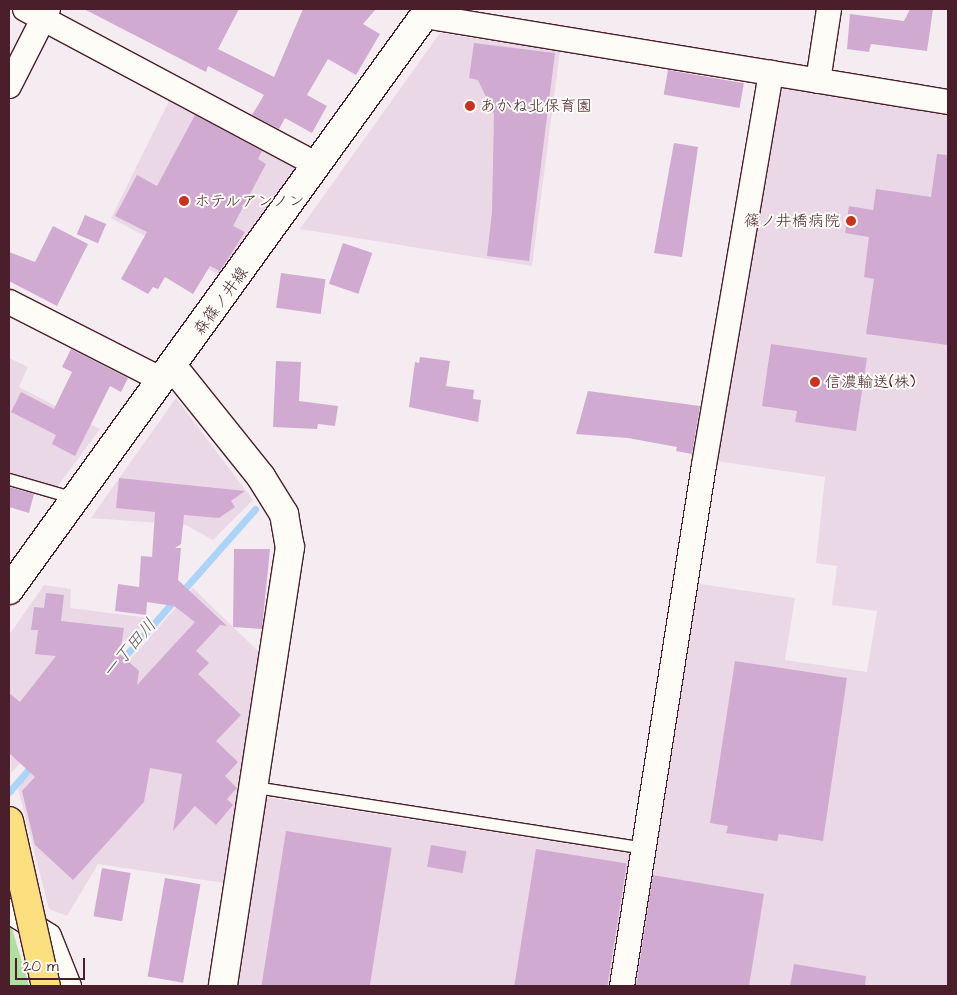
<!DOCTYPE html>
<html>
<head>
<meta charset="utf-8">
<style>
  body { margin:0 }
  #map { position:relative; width:957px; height:995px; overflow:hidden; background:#f4ecf0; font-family:"Architects Daughter","Klee One",sans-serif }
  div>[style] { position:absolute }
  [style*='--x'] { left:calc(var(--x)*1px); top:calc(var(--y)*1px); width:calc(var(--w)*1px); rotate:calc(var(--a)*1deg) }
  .built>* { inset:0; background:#ead8e7 }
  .green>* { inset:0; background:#b0e0a0 }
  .stream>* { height:7px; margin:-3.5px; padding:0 3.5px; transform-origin:3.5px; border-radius:3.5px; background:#acd4f7 }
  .building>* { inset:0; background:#d1aad2; transform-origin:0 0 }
  .roads { filter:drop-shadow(1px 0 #4a1f2b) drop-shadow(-1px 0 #4a1f2b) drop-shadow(0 1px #4a1f2b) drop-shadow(0 -1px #4a1f2b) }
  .lane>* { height:11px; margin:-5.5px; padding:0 5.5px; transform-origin:5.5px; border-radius:5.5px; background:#fdfcf7 }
  .street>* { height:24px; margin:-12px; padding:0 12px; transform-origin:12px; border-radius:12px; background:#fdfcf7 }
  .secondary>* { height:28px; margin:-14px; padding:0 14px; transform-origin:14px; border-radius:14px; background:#fdfcf7 }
  .bridges { filter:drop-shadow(1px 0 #4a1f2b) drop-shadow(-1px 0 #4a1f2b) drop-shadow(0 1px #4a1f2b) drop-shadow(0 -1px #4a1f2b) }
  .highway-bridge>* { height:28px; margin:-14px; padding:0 14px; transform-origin:14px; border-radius:14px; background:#fce080 }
  .dots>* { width:14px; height:14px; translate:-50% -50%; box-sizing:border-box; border:2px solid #fdfcf7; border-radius:50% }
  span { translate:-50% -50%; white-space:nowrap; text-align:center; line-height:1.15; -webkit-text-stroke:4px #fdfcf7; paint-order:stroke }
  .poi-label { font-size:16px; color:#4a1f2b }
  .left { translate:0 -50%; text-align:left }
  .right { translate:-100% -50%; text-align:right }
  .street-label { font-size:16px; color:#4a1f2b }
  .water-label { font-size:18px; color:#675568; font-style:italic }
  .frame { position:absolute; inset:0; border:10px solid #4a1f2b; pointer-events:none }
  .scale { position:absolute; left:15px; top:958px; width:70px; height:22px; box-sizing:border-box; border:2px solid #4a1f2b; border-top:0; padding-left:6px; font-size:15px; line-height:18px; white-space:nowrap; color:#4a1f2b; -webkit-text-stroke:4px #fdfcf7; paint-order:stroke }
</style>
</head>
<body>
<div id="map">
  <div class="built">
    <i style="clip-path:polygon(440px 33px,560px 51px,532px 266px,300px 229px)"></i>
    <i style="clip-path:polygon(789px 84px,948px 111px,948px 986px,236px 986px,265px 797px,648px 856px,693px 583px,795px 598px,785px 660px,867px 672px,877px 611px,832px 605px,837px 566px,816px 563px,825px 477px,716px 461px,773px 101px)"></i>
    <i style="clip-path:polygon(170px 99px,296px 165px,296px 178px,225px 278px,111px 218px)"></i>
    <i style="clip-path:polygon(9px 358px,28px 367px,19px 387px,100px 429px,57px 487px,9px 473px)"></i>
    <i style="clip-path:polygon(176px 398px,253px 500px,213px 540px,186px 525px,91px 518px)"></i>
    <i style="clip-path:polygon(44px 585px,71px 589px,70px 608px,149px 618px,11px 773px,9px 635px)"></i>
    <i style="clip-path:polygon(193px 588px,263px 656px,224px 883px,98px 864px,67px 916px,49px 909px,18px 788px)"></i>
  </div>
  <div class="green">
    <i style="clip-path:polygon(9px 925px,11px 925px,29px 986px,9px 986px)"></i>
  </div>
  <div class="stream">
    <i style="--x:118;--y:664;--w:207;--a:-48.5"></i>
    <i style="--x:9;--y:792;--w:37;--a:-49"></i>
  </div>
  <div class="building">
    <i style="clip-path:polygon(84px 9px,239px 9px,218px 49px,274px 77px,303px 9px,376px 9px,363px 24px,380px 34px,356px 75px,328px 59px,307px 95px,327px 106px,312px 133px,285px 118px,279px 129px,252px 115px,264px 95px,208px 66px,206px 72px)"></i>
    <i style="clip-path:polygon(910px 9px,933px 9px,927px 51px,871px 44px,869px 52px,847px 49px,850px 14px,904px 21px)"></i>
    <i style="clip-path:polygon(474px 43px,555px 53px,529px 261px,487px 256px,492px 212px,494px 114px,478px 80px,469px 78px)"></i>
    <i style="left:668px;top:70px;width:77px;height:25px;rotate:10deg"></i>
    <i style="clip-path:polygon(195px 115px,262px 151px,258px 159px,266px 164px,233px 226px,245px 232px,220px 271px,210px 266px,193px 294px,165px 277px,158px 289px,153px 287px,148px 294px,121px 279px,147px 232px,115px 216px,137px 175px,157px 186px)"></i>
    <i style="clip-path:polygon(674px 143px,698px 147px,682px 257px,654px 253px)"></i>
    <i style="clip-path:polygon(937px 154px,948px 155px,948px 345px,866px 334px,874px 279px,864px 277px,869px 237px,845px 233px,849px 206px,873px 210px,876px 189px,931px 197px)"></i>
    <i style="left:85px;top:215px;width:23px;height:21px;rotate:23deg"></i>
    <i style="clip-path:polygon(53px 226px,88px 244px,57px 306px,9px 281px,9px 252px,35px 262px)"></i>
    <i style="left:343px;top:243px;width:31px;height:43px;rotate:19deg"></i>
    <i style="left:281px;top:273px;width:45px;height:35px;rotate:8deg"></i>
    <i style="clip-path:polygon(771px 344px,867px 358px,856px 431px,795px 422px,797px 411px,762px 406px)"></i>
    <i style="clip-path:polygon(71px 349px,128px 378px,121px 392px,110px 386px,75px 456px,52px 444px,56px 435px,11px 412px,21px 392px,54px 409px,72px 372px,62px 367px)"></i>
    <i style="clip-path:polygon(420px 357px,450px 361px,446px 386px,474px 390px,473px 399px,481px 400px,478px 422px,409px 407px,415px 362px,419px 363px)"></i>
    <i style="clip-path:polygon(276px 361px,301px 362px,299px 401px,338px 406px,335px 426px,318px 424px,317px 429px,273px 427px)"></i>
    <i style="clip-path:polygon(588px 391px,700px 406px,692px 454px,676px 451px,677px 447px,628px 438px,576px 434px)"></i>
    <i style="clip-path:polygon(119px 478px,245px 491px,231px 501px,235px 507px,219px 518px,184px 515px,181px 544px,175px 548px,181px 548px,178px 580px,227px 626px,220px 625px,196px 651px,209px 663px,198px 674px,241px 715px,216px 741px,238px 762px,225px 776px,237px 788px,227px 799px,233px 805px,216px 825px,195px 806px,173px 831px,182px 774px,150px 768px,144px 802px,73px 880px,35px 845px,22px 791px,35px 777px,9px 753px,9px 693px,20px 702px,56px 656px,35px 654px,38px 630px,31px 630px,34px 607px,44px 608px,46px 593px,64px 595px,61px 621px,124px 628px,120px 654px,139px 671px,137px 685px,195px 622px,174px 606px,147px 602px,146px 615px,115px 611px,118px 584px,139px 587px,141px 556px,152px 557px,155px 512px,116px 508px)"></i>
    <i style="clip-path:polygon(9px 487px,34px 494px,29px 513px,9px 507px)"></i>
    <i style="clip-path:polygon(234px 549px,270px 549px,262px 629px,233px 627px)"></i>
    <i style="clip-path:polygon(735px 661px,847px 678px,823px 841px,779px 834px,777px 841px,726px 833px,728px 826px,710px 823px)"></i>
    <i style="left:286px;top:831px;width:107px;height:157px;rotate:9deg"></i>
    <i style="left:431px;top:845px;width:36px;height:22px;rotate:10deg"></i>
    <i style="left:536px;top:849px;width:92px;height:139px;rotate:9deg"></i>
    <i style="left:102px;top:868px;width:29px;height:49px;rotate:10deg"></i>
    <i style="clip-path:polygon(653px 875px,764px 894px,749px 986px,636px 986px)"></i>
    <i style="left:165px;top:878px;width:36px;height:100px;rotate:10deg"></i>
    <i style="clip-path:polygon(794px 964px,866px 976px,865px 986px,790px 986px)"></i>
  </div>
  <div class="roads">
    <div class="lane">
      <i style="--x:9;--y:479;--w:69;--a:16.1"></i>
      <i style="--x:255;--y:787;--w:394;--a:8.9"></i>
    </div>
    <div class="street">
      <i style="--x:25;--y:9;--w:331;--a:28.1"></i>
      <i style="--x:424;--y:16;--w:531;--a:9.32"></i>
      <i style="--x:818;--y:81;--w:73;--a:-81.3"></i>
      <i style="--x:9;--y:86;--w:86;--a:-63.1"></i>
      <i style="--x:9;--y:302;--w:172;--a:27"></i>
      <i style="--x:9;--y:911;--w:47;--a:32"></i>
      <i style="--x:49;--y:936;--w:54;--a:68.2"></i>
      <i style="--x:622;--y:986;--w:527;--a:-81.06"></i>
      <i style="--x:704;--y:465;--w:398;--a:-80.3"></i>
    </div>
    <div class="secondary">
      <i style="--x:173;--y:367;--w:141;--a:51.3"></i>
      <i style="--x:261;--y:477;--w:44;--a:58.1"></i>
      <i style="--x:284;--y:514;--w:34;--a:80"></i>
      <i style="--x:290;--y:547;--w:444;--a:98.7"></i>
      <i style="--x:9;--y:590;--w:717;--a:-54.14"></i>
    </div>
  </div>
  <div class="bridges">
    <div class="highway-bridge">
      <i style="--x:9;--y:821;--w:169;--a:77.4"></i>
    </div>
  </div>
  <div class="dots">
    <i style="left:470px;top:106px;background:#c8321e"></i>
    <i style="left:184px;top:201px;background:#c8321e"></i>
    <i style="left:851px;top:221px;background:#c8321e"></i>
    <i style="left:815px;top:382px;background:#c8321e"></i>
  </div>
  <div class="poi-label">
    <span class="left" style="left:480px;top:106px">あかね北保育園</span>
    <span class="left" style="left:194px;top:201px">ホテルアンノン</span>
    <span class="right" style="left:840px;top:221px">篠ノ井橋病院</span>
    <span class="left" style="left:825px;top:382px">信濃輸送(株)</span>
  </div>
  <div class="street-label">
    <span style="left:221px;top:301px;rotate:-54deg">森篠ノ井線</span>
  </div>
  <div class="water-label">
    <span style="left:130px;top:649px;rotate:-49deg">一丁田川</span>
  </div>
  <div class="frame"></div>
  <div class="scale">20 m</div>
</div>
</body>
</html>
